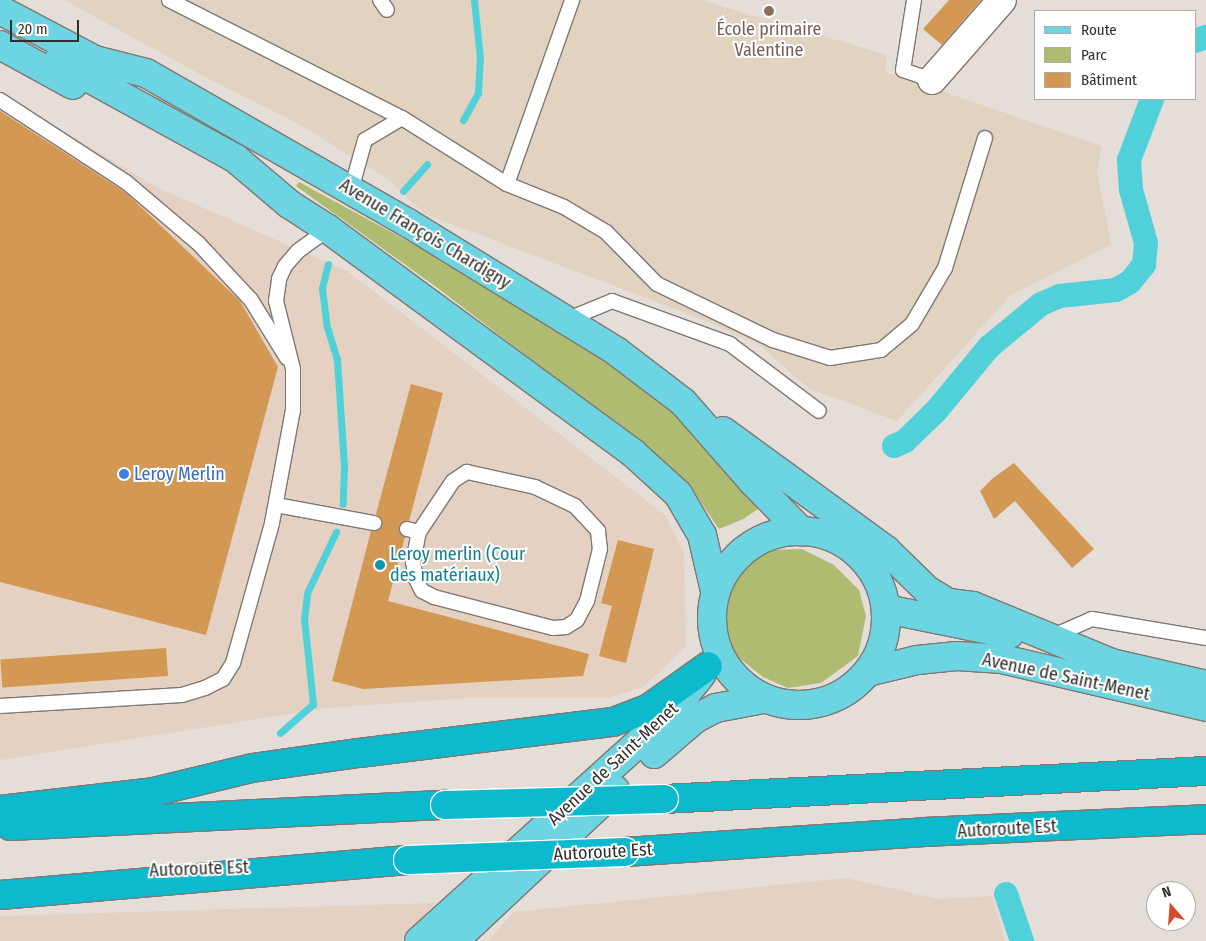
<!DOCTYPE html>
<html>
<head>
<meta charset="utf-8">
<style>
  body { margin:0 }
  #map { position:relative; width:1206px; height:941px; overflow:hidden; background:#e4ddd8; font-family:"Fira Sans Condensed",sans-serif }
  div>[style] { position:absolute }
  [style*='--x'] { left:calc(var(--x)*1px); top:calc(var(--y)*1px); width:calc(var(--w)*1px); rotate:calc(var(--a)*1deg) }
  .commercial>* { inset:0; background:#e4d1c1 }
  .industrial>* { inset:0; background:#e1d3c0 }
  .green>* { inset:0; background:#aebb71 }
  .stream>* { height:7px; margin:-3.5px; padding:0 3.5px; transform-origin:3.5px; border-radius:3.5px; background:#50d0d8 }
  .canal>* { height:24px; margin:-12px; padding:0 12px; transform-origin:12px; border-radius:12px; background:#50d0d8 }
  .building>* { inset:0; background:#d39853; transform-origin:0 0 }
  .roads { filter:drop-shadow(1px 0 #7e7874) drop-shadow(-1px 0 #7e7874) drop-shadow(0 1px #7e7874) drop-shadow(0 -1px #7e7874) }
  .service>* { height:14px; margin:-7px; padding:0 7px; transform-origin:7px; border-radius:7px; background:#fff }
  .minor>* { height:28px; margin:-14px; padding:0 14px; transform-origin:14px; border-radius:14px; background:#fff }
  .primary>* { height:28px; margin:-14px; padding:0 14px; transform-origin:14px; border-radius:14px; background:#6dd5e1 }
  .primary>.ring { margin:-14px; padding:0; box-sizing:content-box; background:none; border:28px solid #6dd5e1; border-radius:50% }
  .motorway>* { height:28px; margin:-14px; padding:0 14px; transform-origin:14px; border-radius:14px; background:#0cb9cd }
  .bridges { filter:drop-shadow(1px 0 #fff) drop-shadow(-1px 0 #fff) drop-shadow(0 1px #fff) drop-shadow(0 -1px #fff) }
  .motorway-bridge>* { height:28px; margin:-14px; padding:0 14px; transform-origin:14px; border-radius:14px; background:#0cb9cd }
  .dots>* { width:14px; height:14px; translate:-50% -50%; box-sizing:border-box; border:2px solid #fff; border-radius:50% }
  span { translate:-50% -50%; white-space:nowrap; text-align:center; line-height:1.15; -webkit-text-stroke:4px #fff; paint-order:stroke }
  .education-label { font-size:18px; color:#785e54 }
  .street-label { font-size:18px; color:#312f2d }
  .shop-label { font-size:18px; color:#366cbe }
  .left { translate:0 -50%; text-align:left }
  .culture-label { font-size:18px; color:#0d838f }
  .legend { position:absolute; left:1034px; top:10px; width:162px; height:90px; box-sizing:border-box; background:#fff; border:1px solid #adacab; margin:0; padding:6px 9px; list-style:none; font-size:15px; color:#312f2d }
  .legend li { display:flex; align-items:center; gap:10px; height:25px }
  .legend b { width:25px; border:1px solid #adacab }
  .north { position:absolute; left:1146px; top:881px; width:50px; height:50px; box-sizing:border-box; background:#fff; border:1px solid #adacab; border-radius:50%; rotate:342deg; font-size:14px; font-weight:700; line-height:20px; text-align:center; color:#312f2d }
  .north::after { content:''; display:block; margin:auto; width:18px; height:22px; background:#d54a2f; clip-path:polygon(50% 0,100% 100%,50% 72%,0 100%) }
  .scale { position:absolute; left:10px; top:20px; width:69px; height:22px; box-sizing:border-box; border:2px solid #312f2d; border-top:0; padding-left:6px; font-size:15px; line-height:18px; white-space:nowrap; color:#312f2d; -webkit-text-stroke:4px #fff; paint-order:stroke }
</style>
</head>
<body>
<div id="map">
  <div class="commercial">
    <i style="clip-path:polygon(0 93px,158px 188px,347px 271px,665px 515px,684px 553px,686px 646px,643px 687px,608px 698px,467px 698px,327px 708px,0 760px)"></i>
    <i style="clip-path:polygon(846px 878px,939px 899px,992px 896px,1005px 941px,487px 941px,514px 912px)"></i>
    <i style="clip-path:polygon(435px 903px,401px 941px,0 941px,0 916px)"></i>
  </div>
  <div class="industrial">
    <i style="clip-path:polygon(64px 0,701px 0,887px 55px,885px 72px,1102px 146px,1097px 171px,1111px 245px,1011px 295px,897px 421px,808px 388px,761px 346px,709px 322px,425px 214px,389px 180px,304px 127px,207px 78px)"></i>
  </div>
  <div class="green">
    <i style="clip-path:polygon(299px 182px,450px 264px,584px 341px,673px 411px,758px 509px,743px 519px,719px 529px,696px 495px,664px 461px,439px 289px,296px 186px)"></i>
    <i style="clip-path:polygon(802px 549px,834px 565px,859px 590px,866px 616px,858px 656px,821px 683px,788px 688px,763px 677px,738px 657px,721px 627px,725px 589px,741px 566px,767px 550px)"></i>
  </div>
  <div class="stream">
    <i style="--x:463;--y:120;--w:31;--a:-61"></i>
    <i style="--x:478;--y:93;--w:35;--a:-87"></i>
    <i style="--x:480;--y:58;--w:58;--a:-95.9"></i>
    <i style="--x:403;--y:191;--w:36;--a:-48"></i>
    <i style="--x:328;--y:264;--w:25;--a:104"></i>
    <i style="--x:322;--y:288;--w:39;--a:83"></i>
    <i style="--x:327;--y:327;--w:34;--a:73"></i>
    <i style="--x:337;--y:360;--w:106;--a:86.2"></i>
    <i style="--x:344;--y:466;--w:38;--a:92"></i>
    <i style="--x:280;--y:733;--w:44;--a:-41.3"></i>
    <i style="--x:313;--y:704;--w:85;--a:-96"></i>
    <i style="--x:304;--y:619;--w:26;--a:-83"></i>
    <i style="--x:307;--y:593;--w:68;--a:-64.6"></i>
  </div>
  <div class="canal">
    <i style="--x:1195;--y:41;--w:12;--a:-20"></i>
    <i style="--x:894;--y:446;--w:12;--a:-24"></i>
    <i style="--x:905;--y:441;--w:43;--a:-44.1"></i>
    <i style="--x:936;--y:411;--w:83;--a:-50.4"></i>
    <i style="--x:989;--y:347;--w:67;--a:-39.6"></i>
    <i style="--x:1041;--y:304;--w:21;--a:-23"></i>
    <i style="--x:1060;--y:296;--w:56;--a:-6.1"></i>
    <i style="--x:1116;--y:290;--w:16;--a:-30"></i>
    <i style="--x:1130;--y:282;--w:22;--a:-51"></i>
    <i style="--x:1144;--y:265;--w:22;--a:-85"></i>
    <i style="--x:1146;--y:243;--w:55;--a:-105.8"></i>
    <i style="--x:1131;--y:190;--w:30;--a:-94"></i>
    <i style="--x:1129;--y:160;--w:65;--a:-69.3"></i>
    <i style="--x:1006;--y:894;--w:50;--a:71.2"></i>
  </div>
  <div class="building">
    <i style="clip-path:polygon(949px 0,981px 0,942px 45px,923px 29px)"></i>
    <i style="clip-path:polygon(0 111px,125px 192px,240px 301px,278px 367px,206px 635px,0 582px)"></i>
    <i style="clip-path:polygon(411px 384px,443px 393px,409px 521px,404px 521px,399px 526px,399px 532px,405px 537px,388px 601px,589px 654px,583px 676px,363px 689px,332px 681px,371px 531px,377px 531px,382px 525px,382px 520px,376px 514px)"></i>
    <i style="clip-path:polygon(1014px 463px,1094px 549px,1072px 568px,1015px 501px,994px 519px,980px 491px,993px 478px)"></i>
    <i style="clip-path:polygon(618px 540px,654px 549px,626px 663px,599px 656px,612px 606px,601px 603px)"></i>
    <i style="left:166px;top:648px;width:28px;height:166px;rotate:86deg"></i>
  </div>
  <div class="roads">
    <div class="service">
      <i style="--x:169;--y:0;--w:261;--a:26.9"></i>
      <i style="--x:380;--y:0;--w:12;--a:55"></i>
      <i style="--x:914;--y:0;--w:71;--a:98.9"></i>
      <i style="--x:903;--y:70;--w:31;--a:19"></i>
      <i style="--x:0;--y:100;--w:150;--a:33.1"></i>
      <i style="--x:126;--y:182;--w:94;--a:40.3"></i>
      <i style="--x:198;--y:243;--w:78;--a:47.1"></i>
      <i style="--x:251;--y:300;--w:68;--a:58.2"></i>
      <i style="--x:507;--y:184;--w:61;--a:22"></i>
      <i style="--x:564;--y:207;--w:49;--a:30.8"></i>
      <i style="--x:606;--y:232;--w:73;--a:45.6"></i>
      <i style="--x:657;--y:284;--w:129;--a:25.8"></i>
      <i style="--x:773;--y:340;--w:60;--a:17.5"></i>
      <i style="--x:830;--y:358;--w:52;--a:-8.9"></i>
      <i style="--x:881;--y:350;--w:40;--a:-40"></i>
      <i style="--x:912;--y:324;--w:65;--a:-59.5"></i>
      <i style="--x:945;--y:268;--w:136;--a:-72.9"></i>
      <i style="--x:351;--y:190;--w:52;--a:-74.4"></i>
      <i style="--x:365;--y:140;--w:43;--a:-30.7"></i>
      <i style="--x:402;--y:118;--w:124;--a:32.2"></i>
      <i style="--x:507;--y:184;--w:195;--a:-70.5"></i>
      <i style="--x:566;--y:320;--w:50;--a:-22.4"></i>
      <i style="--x:612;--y:301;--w:126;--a:20"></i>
      <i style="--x:730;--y:344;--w:111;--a:37"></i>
      <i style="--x:276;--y:505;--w:100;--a:10.4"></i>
      <i style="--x:407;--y:529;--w:12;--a:14"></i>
      <i style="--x:419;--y:532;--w:61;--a:-56.3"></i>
      <i style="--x:453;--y:481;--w:17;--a:-33"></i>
      <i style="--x:467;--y:472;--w:70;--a:12.4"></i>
      <i style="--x:535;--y:487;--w:44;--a:25.4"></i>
      <i style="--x:575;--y:506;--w:34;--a:47"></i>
      <i style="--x:598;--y:531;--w:18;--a:84"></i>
      <i style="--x:600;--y:549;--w:54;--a:104"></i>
      <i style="--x:587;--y:601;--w:21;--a:118"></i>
      <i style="--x:577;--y:620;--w:13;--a:148"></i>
      <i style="--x:566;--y:627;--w:13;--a:176"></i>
      <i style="--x:553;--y:628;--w:123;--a:-165.4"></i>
      <i style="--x:434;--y:597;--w:13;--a:-153"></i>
      <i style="--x:422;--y:591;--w:13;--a:-117"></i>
      <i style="--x:416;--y:579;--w:17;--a:-100"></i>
      <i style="--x:413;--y:562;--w:31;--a:-79"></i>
      <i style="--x:1051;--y:637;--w:45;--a:-23.7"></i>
      <i style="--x:1092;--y:619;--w:116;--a:9.5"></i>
      <i style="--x:0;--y:706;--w:182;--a:-3.5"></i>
      <i style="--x:182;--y:695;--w:24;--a:-17"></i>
      <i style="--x:205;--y:688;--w:20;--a:-27"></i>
      <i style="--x:223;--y:679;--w:19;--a:-58"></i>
      <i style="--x:233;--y:663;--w:145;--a:-74.4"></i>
      <i style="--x:272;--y:523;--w:115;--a:-79.5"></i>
      <i style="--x:293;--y:410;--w:41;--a:-90"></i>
      <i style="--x:293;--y:369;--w:70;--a:-104"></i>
      <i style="--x:276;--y:301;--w:22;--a:-82"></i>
      <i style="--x:279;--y:279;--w:14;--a:-65"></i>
      <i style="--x:285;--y:266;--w:20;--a:-49"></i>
      <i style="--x:298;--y:251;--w:37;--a:-36"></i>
    </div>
    <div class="minor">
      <i style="--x:932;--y:80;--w:106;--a:-48.8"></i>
    </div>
    <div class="primary">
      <i style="--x:0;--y:10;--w:107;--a:27.8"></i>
      <i style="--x:95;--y:60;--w:53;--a:14.3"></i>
      <i style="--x:146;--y:73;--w:302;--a:29.8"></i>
      <i style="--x:408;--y:223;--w:244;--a:31.6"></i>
      <i style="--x:616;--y:351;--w:84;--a:37.3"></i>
      <i style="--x:683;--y:402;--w:106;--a:48.8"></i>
      <i style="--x:753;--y:482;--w:69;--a:45.6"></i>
      <i style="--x:0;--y:45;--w:83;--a:28.7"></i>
      <i style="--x:58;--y:61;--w:203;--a:28.8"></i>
      <i style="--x:236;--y:159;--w:70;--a:40.3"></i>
      <i style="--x:289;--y:204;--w:46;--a:32.7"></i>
      <i style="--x:328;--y:229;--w:378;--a:36.3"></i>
      <i style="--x:633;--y:453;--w:61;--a:42.3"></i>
      <i style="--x:678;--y:494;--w:48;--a:59.7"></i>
      <i style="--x:702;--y:535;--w:57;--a:76.9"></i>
      <i style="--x:723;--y:431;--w:202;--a:36.1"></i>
      <i style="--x:886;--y:550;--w:57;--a:44.3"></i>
      <i style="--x:927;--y:590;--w:26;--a:31"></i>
      <i style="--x:949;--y:603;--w:24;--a:7"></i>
      <i style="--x:973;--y:606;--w:155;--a:22.4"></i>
      <i class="ring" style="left:712px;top:531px;width:146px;height:146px"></i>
      <i style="--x:886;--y:609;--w:126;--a:11.5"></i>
      <i style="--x:1098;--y:660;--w:111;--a:13"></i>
      <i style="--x:868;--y:672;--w:50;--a:-13.8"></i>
      <i style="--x:917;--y:660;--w:40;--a:-5.7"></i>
      <i style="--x:957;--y:656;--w:45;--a:3.8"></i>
      <i style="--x:1002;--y:659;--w:210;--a:13.2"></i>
      <i style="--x:654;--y:754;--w:54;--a:-40.5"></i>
      <i style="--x:695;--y:719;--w:24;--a:-28"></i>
      <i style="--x:716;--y:708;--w:48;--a:-10.8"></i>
      <i style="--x:419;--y:941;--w:334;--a:-42.1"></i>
      <i style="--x:667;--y:717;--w:54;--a:-51"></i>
      <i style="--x:454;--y:941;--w:221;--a:-43.2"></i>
    </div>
    <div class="motorway">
      <i style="--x:664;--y:799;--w:543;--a:-2.96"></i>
      <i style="--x:0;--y:810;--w:154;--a:-6.7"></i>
      <i style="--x:153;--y:792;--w:102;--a:-13.6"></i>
      <i style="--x:252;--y:768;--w:108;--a:-8"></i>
      <i style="--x:359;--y:753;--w:256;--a:-7"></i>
      <i style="--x:613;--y:722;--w:39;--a:-21"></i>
      <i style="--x:649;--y:708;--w:72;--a:-35.4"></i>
      <i style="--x:10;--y:826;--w:436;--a:-2.8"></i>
      <i style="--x:625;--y:852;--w:300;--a:-3.8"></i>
      <i style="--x:924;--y:832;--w:282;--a:-2.6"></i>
      <i style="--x:0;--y:895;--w:409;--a:-4.9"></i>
    </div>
  </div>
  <div class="bridges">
    <div class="motorway-bridge">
      <i style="--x:445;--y:805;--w:219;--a:-1.6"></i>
      <i style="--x:408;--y:860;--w:217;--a:-2.1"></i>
    </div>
  </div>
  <div class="dots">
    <i style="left:769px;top:11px;background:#8d6e63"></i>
    <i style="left:124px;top:474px;background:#3f7fe0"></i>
    <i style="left:380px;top:565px;background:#0f9aa8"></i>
  </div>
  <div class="education-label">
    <span style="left:769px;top:40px">École primaire<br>Valentine</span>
  </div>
  <div class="street-label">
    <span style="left:425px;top:234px;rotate:31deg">Avenue François Chardigny</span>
    <span style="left:1066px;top:677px;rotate:12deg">Avenue de Saint-Menet</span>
    <span style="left:613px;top:764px;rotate:-43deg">Avenue de Saint-Menet</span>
    <span style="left:1007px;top:829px;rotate:-3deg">Autoroute Est</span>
    <span style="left:603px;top:852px;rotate:-3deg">Autoroute Est</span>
    <span style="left:199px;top:869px;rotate:-2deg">Autoroute Est</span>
  </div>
  <div class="shop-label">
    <span class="left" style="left:134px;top:474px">Leroy Merlin</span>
  </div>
  <div class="culture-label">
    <span class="left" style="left:390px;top:565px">Leroy merlin (Cour<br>des matériaux)</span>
  </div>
  <ul class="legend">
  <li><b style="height:6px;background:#6dd5e1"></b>Route</li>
  <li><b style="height:14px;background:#aebb71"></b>Parc</li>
  <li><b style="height:14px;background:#d39853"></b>Bâtiment</li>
  </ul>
  <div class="north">N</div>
  <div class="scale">20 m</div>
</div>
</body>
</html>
